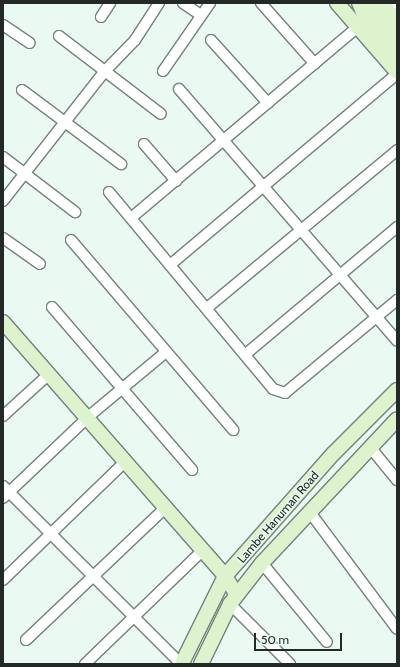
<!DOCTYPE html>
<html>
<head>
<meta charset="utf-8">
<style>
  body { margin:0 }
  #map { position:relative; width:400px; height:667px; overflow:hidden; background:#eaf9f1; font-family:Cabin,sans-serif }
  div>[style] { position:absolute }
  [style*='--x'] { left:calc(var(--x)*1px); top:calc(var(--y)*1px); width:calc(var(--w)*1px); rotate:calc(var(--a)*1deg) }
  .roads { filter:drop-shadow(1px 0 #75827b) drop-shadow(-1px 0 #75827b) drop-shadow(0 1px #75827b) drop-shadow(0 -1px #75827b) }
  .street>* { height:10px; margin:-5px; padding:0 5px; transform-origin:5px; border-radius:5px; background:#fff }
  .secondary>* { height:14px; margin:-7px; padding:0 7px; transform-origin:7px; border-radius:7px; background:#ddf3ce }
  span { translate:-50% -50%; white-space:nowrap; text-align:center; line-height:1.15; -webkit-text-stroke:3px #eaf9f1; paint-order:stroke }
  .street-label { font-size:12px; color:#232926 }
  .frame { position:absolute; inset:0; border:4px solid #232926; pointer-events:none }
  .scale { position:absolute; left:254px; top:633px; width:88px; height:18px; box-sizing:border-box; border:2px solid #232926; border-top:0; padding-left:5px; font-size:12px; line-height:14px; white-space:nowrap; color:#232926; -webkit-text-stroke:3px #eaf9f1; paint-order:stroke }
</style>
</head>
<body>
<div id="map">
  <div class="roads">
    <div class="street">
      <i style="--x:183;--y:3;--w:22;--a:34"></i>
      <i style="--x:261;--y:3;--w:81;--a:48.5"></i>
      <i style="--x:388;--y:10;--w:11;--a:-34"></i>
      <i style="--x:101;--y:17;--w:17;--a:-57"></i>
      <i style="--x:3;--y:25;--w:32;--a:34"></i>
      <i style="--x:59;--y:36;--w:128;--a:37.4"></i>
      <i style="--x:211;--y:40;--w:85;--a:47.9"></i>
      <i style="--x:163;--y:71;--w:83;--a:-55.3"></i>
      <i style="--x:179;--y:89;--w:333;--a:49.1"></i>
      <i style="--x:22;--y:90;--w:124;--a:36.8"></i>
      <i style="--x:144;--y:144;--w:49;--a:49.1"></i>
      <i style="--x:3;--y:157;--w:91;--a:37.4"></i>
      <i style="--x:109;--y:192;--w:256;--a:50.2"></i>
      <i style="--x:273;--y:389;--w:13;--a:18"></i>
      <i style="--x:285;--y:393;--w:146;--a:-39.7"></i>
      <i style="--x:3;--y:201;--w:165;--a:-51.9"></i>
      <i style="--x:105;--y:71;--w:43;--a:-45.9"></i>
      <i style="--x:135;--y:40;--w:44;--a:-57"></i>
      <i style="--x:131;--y:218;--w:297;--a:-40.1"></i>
      <i style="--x:3;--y:238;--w:45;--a:35.1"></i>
      <i style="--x:71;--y:240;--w:250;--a:49.5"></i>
      <i style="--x:170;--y:265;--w:297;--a:-40.1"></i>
      <i style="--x:52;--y:307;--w:215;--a:49.3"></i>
      <i style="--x:207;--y:308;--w:247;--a:-39.7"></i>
      <i style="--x:247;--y:353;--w:196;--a:-40"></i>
      <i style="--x:3;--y:416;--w:62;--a:-42.4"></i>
      <i style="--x:370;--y:447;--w:43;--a:50.7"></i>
      <i style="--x:3;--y:486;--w:249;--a:45"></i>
      <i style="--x:3;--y:498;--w:117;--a:-43.6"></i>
      <i style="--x:88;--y:417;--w:102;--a:-39.8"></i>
      <i style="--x:309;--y:511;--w:147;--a:53.3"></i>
      <i style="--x:262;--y:563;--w:102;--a:50.6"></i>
      <i style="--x:3;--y:580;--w:171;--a:-44.1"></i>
      <i style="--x:230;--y:604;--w:85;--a:45"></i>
      <i style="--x:26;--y:640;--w:193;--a:-43.5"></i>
      <i style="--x:85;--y:664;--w:164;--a:-44"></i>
    </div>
    <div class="secondary">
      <i style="--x:337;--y:3;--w:91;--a:49"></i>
      <i style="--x:359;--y:3;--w:17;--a:66"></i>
      <i style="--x:366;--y:19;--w:48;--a:50"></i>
      <i style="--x:362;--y:3;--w:16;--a:35"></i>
      <i style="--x:375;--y:12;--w:33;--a:49"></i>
      <i style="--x:382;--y:3;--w:23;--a:50"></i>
      <i style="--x:3;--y:322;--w:337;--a:48.8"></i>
      <i style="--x:225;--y:576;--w:22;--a:58"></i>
      <i style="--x:183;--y:661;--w:95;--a:-63.7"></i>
      <i style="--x:225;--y:576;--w:164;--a:-48.5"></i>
      <i style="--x:334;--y:453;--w:89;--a:-45"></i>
      <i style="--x:201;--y:664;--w:67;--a:-64.2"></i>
      <i style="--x:230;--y:604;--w:52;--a:-52"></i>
      <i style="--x:262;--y:563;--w:197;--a:-46.8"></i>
    </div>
  </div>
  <div class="street-label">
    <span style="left:278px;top:517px;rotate:-49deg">Lambe Hanuman Road</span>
  </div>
  <div class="frame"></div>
  <div class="scale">50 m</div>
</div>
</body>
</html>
